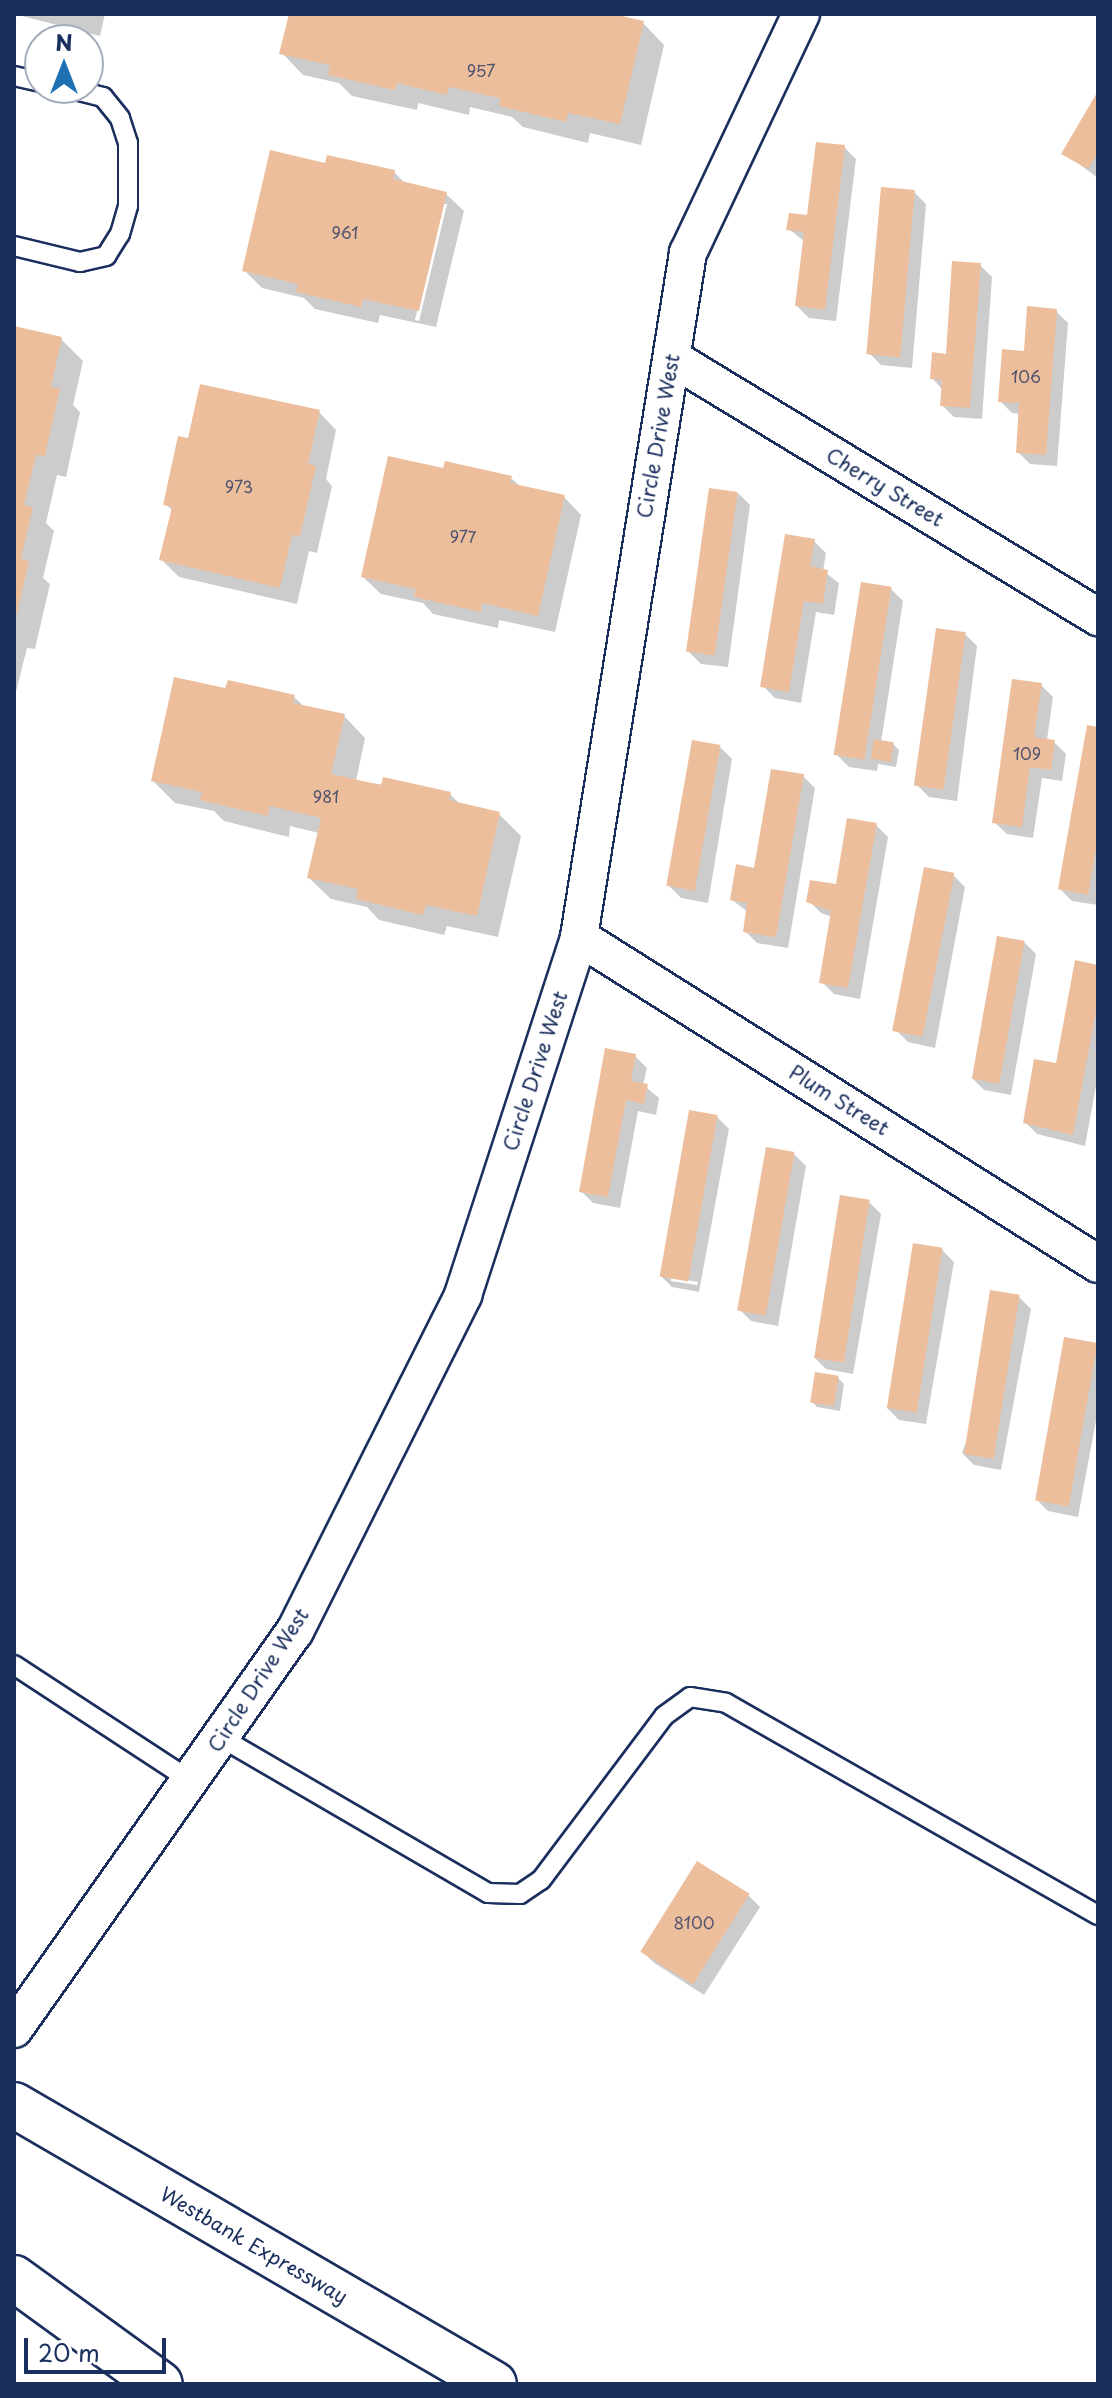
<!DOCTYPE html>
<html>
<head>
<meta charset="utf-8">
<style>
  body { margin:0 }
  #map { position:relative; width:1112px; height:2398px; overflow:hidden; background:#fff; font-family:"Playpen Sans",sans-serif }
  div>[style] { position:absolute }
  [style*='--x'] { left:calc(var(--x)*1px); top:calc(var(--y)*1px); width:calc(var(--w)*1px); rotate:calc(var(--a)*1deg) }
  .shadow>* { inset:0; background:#0003 }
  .building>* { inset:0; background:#ecbe9c; transform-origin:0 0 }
  .roads { filter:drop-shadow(2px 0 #1b2f5e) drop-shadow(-2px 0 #1b2f5e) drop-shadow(0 2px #1b2f5e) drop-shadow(0 -2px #1b2f5e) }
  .lane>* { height:18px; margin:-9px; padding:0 9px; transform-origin:9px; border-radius:9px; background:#fff }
  .street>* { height:36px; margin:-18px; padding:0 18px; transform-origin:18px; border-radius:18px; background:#fff }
  .highway>* { height:44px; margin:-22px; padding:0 22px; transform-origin:22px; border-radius:22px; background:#fff }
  span { translate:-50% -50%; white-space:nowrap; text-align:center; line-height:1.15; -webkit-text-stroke:6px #fff; paint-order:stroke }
  .number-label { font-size:16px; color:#4f536e }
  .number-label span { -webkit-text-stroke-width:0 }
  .street-label { font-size:20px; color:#1b2f5e }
  .frame { position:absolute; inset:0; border:16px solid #1b2f5e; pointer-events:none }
  .north { position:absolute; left:24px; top:24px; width:80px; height:80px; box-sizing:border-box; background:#fff; border:2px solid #a4acbf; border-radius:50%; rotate:0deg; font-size:22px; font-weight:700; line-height:32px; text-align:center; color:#1b2f5e }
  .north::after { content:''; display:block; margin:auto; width:28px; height:36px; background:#1f6fb2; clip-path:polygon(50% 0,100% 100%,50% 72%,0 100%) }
  .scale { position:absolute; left:24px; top:2338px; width:142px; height:36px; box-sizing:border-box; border:4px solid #1b2f5e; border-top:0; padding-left:10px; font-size:24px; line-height:28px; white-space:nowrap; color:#1b2f5e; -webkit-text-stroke:6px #fff; paint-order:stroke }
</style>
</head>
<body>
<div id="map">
  <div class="shadow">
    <i style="clip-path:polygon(14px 14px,105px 14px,100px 36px)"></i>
    <i style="clip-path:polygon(291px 14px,605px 14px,643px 23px,664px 45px,641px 145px,590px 133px,588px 143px,523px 127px,512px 117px,470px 107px,469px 115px,418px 103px,417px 110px,352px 96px,339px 83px,303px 75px,282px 53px)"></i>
    <i style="clip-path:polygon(1098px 95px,1098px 178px,1064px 153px)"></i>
    <i style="clip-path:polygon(844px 147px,856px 159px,836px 321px,809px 318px,797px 306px,805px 242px,789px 229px,809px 217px)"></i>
    <i style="clip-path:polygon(evenodd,327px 165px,394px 172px,406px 184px,446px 194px,464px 211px,436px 327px,380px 315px,378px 323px,315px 309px,304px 298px,262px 288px,244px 270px,327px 165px,443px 204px,447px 204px,419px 321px,415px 320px,443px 204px)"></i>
    <i style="clip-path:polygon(914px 192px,926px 204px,912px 368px,881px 365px,869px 353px)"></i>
    <i style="clip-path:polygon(980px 265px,992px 277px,982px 419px,954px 417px,942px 405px,943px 390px,932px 378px,948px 356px)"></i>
    <i style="clip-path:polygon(1056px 311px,1068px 323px,1057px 466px,1030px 464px,1018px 452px,1020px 414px,1012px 413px,1000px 401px,1026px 353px)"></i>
    <i style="clip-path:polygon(14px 328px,61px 339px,83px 361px,73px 405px,80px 412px,66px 477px,57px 475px,46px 523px,54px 531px,43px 578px,50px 584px,35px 649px,27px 648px,15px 696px)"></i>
    <i style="clip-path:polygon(319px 412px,336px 430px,326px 479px,332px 486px,317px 553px,309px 551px,297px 604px,179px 577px,161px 559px,173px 511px,166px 504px,190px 440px)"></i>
    <i style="clip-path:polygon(445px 470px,511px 478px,521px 487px,564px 497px,581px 515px,555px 632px,499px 620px,498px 628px,433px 614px,423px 603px,381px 594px,363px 577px)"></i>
    <i style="clip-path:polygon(738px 493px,750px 505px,728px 667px,701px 664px,689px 652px)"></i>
    <i style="clip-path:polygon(814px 541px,826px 553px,823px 571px,839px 583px,834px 615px,816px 612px,801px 703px,775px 698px,763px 686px)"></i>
    <i style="clip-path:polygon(891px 589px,903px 601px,881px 742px,893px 744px,899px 750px,896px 767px,878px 764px,877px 771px,849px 767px,837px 755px)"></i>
    <i style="clip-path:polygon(965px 634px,977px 646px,957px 801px,929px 797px,917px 785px)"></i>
    <i style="clip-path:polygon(1041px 685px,1053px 697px,1047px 740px,1054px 742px,1066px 754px,1062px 781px,1042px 778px,1033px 838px,1007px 834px,994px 822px)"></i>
    <i style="clip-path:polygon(226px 691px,294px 697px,306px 708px,344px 716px,365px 738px,356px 781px,450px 794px,461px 805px,499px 814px,521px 836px,498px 937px,447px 926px,444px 935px,379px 920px,367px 907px,331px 899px,309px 878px,319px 833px,290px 826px,289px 837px,224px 821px,214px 811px,175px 803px,153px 781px)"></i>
    <i style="clip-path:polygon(1098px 729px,1098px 905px,1072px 901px,1060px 889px)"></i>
    <i style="clip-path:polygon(720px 747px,732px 759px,708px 903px,681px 898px,669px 886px)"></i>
    <i style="clip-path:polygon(803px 776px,815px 788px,788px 948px,757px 943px,745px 931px,748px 912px,732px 900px,756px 870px)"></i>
    <i style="clip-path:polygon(876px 825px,888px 837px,860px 999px,834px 994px,822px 982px,832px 917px,821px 913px,809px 901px,838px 886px)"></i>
    <i style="clip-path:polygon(953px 875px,965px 887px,935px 1048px,908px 1042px,896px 1030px)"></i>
    <i style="clip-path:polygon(1024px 942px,1036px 954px,1011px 1095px,984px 1090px,972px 1078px)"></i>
    <i style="clip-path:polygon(1098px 967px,1098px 1075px,1085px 1146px,1037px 1134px,1025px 1122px,1058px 1066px)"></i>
    <i style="clip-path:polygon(635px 1056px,647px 1068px,643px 1085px,659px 1098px,656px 1115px,638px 1111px,620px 1208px,593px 1203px,581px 1191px)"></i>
    <i style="clip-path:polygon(evenodd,717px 1117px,729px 1129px,699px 1292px,672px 1287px,660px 1275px,717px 1117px,671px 1277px,698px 1282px,697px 1285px,671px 1281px,671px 1277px)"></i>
    <i style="clip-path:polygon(794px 1154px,806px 1166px,778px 1326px,751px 1321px,739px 1309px)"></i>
    <i style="clip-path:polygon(869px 1202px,881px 1214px,853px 1374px,826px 1369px,814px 1357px)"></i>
    <i style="clip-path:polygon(942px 1250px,954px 1262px,926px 1424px,899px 1420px,887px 1408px)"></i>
    <i style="clip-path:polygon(1019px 1297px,1031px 1309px,1001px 1470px,974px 1465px,962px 1453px)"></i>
    <i style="clip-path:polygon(1096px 1345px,1098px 1410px,1078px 1517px,1048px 1511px,1036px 1499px)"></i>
    <i style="clip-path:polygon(838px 1378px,844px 1384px,840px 1411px,817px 1407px,811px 1401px)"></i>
    <i style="clip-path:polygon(748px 1895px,760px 1907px,704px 1995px,653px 1962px,641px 1950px)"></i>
  </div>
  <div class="building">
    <i style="clip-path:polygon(289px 14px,613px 14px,644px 21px,620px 124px,568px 113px,566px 122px,499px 106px,500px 98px,449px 87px,447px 95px,397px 83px,395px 90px,328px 75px,330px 65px,279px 54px)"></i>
    <i style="clip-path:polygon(1098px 91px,1098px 152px,1088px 169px,1061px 154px)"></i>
    <i style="clip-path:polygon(816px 142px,845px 145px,825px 310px,795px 306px,804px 232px,786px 230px,789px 213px,807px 215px)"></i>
    <i style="clip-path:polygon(270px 150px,325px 163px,327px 155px,395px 170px,393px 179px,447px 192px,419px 311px,363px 299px,361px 307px,296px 292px,298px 284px,242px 271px)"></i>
    <i style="left:881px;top:187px;width:34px;height:168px;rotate:5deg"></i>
    <i style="clip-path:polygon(952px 261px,981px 263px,970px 408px,940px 406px,942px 380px,930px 379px,932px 352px,946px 354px)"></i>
    <i style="clip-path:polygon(1027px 306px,1057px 309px,1046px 455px,1016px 453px,1019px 403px,998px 402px,1002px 349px,1024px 351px)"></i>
    <i style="clip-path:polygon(14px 326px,62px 337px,51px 387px,60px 388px,45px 456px,36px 455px,24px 505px,33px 507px,21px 559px,29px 561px,15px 622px)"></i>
    <i style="clip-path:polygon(200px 384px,320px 410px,308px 464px,316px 466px,300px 536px,292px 535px,280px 588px,159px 560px,172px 507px,163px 505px,178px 436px,188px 438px)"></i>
    <i style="clip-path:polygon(388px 456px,443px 468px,445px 461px,512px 476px,510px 483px,565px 495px,538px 616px,482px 603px,481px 612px,414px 597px,416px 589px,361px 577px)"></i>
    <i style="left:709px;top:488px;width:29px;height:165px;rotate:8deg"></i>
    <i style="clip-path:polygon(785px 534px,815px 539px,810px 566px,828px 570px,823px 604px,804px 601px,789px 692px,760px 687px)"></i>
    <i style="left:861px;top:582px;width:31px;height:175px;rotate:9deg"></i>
    <i style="left:936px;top:628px;width:30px;height:159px;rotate:8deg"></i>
    <i style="clip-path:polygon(174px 677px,225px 688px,228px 680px,295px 695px,293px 703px,345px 714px,331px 774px,381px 785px,383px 777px,451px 792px,449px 800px,500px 812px,477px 916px,426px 905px,423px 915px,356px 899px,358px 889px,307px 878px,321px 818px,269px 806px,268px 816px,200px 800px,202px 792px,151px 781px)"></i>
    <i style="clip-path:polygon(1012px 679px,1042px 683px,1034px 737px,1055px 740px,1051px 770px,1030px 767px,1022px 827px,992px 823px)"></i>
    <i style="clip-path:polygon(1087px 725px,1098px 727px,1098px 836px,1088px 895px,1058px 889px)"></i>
    <i style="left:874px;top:739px;width:20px;height:20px;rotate:9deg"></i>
    <i style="left:692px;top:740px;width:29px;height:148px;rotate:10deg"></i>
    <i style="clip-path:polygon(771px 769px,804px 774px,776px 937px,743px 932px,747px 903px,730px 900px,736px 864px,754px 868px)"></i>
    <i style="clip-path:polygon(847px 818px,877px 823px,848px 988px,819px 983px,831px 911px,806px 902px,810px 880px,836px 884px)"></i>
    <i style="left:924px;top:867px;width:31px;height:167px;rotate:11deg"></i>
    <i style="left:997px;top:936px;width:28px;height:145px;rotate:10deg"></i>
    <i style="clip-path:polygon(1075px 960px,1098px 965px,1098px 1000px,1073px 1135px,1023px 1123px,1034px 1059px,1056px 1063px)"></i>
    <i style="clip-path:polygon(605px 1048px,636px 1054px,631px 1081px,648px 1084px,644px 1104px,626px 1100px,608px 1197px,579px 1192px)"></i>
    <i style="left:689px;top:1110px;width:29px;height:169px;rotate:10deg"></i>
    <i style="left:766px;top:1147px;width:29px;height:166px;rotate:10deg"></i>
    <i style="left:840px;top:1195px;width:30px;height:165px;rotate:9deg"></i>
    <i style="left:913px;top:1243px;width:30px;height:167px;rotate:9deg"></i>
    <i style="left:990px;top:1290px;width:30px;height:166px;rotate:9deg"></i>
    <i style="left:1064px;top:1337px;width:34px;height:166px;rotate:10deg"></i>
    <i style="left:815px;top:1372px;width:24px;height:31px;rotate:9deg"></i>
    <i style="left:697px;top:1861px;width:62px;height:107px;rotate:32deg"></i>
  </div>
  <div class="roads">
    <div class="lane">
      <i style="--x:14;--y:76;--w:27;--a:13"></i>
      <i style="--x:14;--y:246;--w:68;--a:13.6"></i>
      <i style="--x:80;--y:262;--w:27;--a:-13"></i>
      <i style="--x:106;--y:256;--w:26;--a:-58"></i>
      <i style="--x:120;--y:234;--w:29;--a:-74"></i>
      <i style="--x:128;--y:206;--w:63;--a:-90"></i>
      <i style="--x:128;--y:143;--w:26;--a:-108"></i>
      <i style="--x:120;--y:118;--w:27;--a:-129"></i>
      <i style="--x:103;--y:97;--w:38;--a:-166"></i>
      <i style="--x:14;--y:1665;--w:212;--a:33.2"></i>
      <i style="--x:220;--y:1737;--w:310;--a:30.2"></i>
      <i style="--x:488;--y:1893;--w:32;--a:2"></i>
      <i style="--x:520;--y:1894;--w:25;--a:-34"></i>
      <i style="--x:541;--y:1880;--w:205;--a:-53.1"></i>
      <i style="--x:664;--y:1716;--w:32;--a:-36"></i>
      <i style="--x:690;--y:1697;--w:36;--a:9"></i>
      <i style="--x:726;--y:1703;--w:428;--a:29.7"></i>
    </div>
    <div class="street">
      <i style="--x:672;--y:358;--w:499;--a:31.3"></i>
      <i style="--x:579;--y:937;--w:613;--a:32.21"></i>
      <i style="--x:14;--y:2029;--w:487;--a:-54.8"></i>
      <i style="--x:295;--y:1631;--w:376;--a:-63.4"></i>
      <i style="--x:463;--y:1295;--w:376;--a:-72"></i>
      <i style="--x:579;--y:937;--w:693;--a:-80.95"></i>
      <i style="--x:688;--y:253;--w:264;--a:-64.7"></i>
    </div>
    <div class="highway">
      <i style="--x:14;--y:2105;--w:555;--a:30.17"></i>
      <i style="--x:14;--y:2278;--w:180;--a:36"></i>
    </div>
  </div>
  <div class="number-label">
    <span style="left:481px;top:70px">957</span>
    <span style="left:345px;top:232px">961</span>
    <span style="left:1026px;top:376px">106</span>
    <span style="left:239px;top:486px">973</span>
    <span style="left:463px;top:536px">977</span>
    <span style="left:1027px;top:753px">109</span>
    <span style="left:326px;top:796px">981</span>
    <span style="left:694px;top:1922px">8100</span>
  </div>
  <div class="street-label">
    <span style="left:658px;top:436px;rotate:-80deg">Circle Drive West</span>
    <span style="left:885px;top:487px;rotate:31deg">Cherry Street</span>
    <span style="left:535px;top:1071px;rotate:-72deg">Circle Drive West</span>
    <span style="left:839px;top:1100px;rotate:32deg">Plum Street</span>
    <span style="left:258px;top:1680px;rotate:-57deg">Circle Drive West</span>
    <span style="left:254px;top:2245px;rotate:30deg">Westbank Expressway</span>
  </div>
  <div class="frame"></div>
  <div class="north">N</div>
  <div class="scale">20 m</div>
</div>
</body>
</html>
